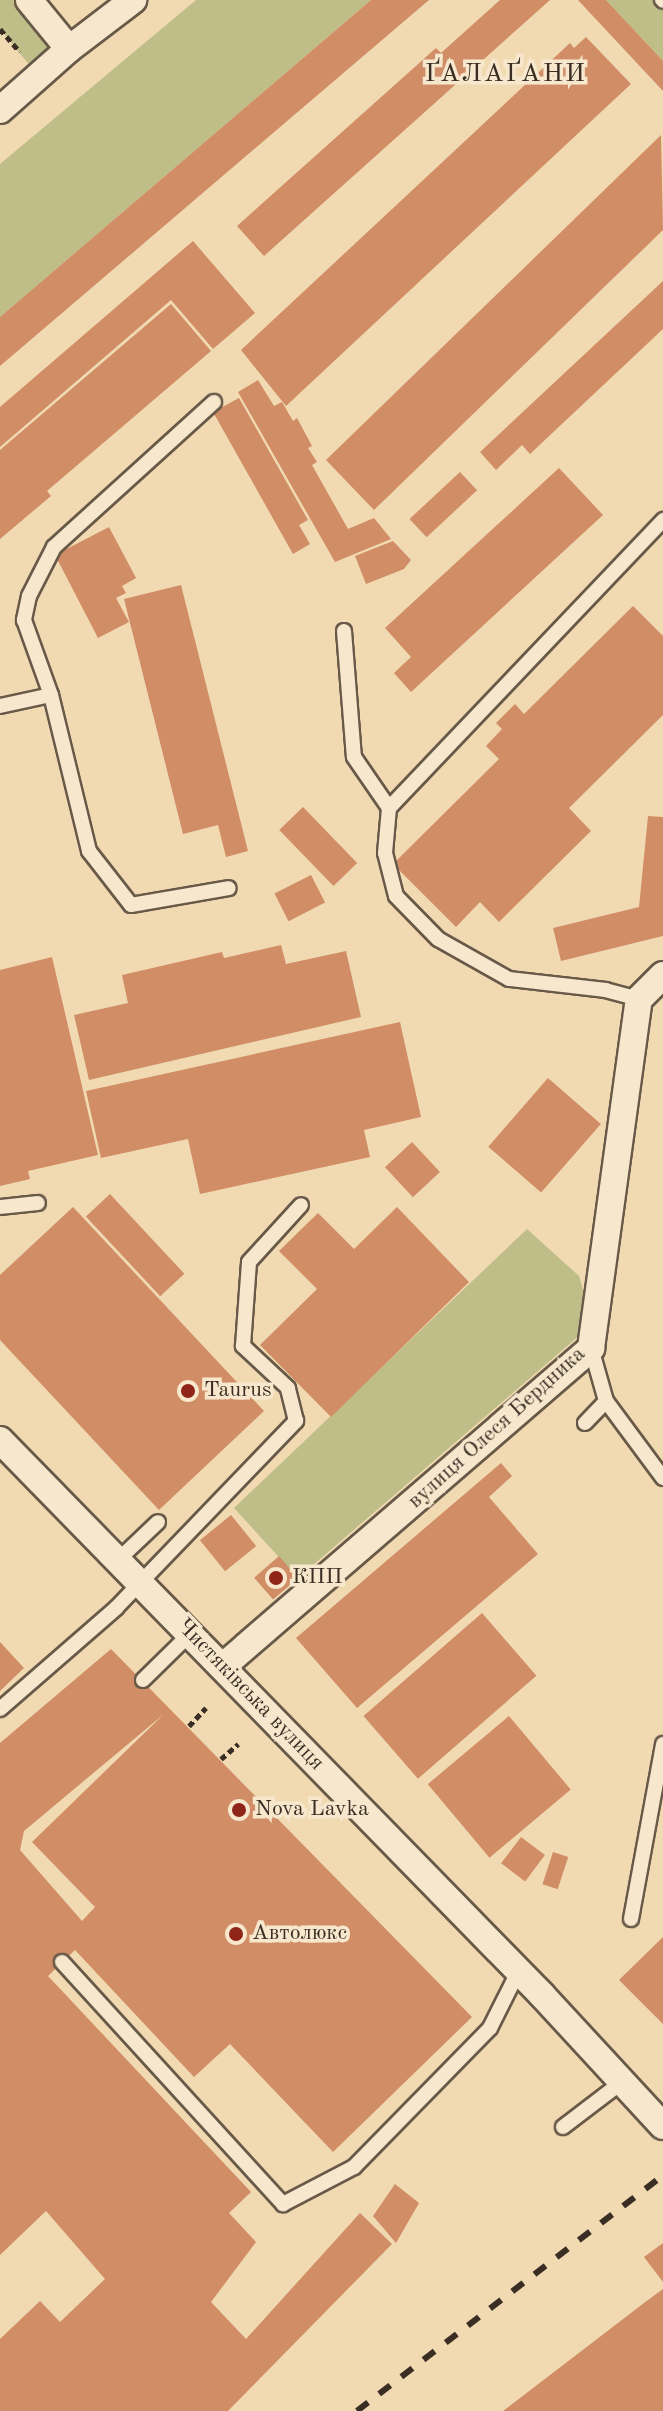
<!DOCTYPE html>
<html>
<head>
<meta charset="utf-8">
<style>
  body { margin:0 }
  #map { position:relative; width:663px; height:2411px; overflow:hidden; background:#f1dab2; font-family:"Old Standard TT",serif }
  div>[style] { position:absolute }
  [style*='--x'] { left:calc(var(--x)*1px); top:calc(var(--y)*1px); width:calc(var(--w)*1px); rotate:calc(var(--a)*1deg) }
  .green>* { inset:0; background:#bfbe88 }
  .building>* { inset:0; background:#d08d66; transform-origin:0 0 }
  .path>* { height:5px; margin-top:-2.5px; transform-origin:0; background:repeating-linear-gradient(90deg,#3a2e24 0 6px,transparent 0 10px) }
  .roads { filter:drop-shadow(2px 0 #685948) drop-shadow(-2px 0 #685948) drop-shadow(0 2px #685948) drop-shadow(0 -2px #685948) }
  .lane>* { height:14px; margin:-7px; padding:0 7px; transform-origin:7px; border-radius:7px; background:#f6e7cd }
  .street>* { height:26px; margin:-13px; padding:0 13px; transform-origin:13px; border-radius:13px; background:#f6e7cd }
  .rail>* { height:6px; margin-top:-3px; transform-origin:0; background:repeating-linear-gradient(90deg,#3a2e24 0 14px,transparent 0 28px) }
  .dots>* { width:22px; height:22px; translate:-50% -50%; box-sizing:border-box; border:4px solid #f6e7cd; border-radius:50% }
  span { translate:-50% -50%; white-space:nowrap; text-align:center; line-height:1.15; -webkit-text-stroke:7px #f6e7cd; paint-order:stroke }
  .poi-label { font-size:22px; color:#3a2e24 }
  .left { translate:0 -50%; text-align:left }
  .street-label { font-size:22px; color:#3a2e24 }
  .quarter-label { font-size:26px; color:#3a2e24; letter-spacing:2px }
</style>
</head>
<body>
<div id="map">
  <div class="green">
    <i style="clip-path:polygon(0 0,20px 0,52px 48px,31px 67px,0 29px)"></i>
    <i style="clip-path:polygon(196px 0,371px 0,0 317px,0 164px)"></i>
    <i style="clip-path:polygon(606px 0,663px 0,663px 61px)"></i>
    <i style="clip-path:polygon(527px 1229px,579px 1276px,587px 1304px,580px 1335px,298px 1578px,234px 1508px)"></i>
  </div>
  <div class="building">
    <i style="clip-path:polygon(371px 0,429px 0,0 366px,0 317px)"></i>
    <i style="clip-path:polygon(500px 0,550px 0,264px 256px,237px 226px,436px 48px,441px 53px)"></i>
    <i style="clip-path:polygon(578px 0,606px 0,663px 61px,663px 91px)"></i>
    <i style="clip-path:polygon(586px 37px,631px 84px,286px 406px,241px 350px,570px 43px,574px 48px)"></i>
    <i style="clip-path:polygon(661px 135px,663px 230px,374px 510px,326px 460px)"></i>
    <i style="clip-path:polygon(193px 241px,255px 313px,213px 349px,171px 300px,0 447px,0 407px)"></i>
    <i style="clip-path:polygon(663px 281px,663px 329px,530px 454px,522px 445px,496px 470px,480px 452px)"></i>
    <i style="clip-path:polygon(171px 304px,211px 351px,47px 491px,51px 496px,0 539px,0 450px)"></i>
    <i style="clip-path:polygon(258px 380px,274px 406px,282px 402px,293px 421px,297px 418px,312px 446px,308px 448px,317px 462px,312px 465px,348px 529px,374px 518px,391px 539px,335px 562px,238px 392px)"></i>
    <i style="clip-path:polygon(239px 398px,308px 520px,299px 525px,310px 544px,293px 554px,213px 412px)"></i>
    <i style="clip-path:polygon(559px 468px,603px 515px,411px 692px,394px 673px,411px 657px,385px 628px)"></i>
    <i style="left:460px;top:472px;width:25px;height:69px;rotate:47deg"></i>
    <i style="clip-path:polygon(109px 527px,136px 578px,122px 586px,126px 593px,116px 598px,129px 622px,98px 638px,55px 555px)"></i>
    <i style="clip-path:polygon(393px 541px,411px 560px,404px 569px,366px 584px,355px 556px)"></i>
    <i style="clip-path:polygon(181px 585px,248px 851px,226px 857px,218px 825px,183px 834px,124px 599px)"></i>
    <i style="clip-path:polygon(633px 606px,663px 636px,663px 715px,569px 808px,591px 831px,499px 922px,480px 902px,456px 927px,393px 864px,499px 759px,486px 746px,502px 729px,496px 723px,515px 704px,524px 714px)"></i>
    <i style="left:303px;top:807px;width:78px;height:33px;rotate:46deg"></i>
    <i style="clip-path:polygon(648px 816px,663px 817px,663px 936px,561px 961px,553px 928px,639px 907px)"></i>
    <i style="left:311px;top:875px;width:31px;height:41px;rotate:63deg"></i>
    <i style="clip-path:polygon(281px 945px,286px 964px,346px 951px,361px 1017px,89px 1080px,74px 1015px,128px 1003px,122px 975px,222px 952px,224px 958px)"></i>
    <i style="clip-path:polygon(52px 957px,98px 1155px,28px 1171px,30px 1179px,0 1186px,0 970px)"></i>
    <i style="clip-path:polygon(400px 1022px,421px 1117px,364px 1130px,370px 1157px,200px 1194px,188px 1139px,101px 1158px,86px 1091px)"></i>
    <i style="left:548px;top:1078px;width:70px;height:91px;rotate:41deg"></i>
    <i style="left:412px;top:1142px;width:41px;height:37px;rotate:47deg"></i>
    <i style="left:110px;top:1194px;width:109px;height:33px;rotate:47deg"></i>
    <i style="clip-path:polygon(73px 1207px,264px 1411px,159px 1510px,0 1340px,0 1275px)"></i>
    <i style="clip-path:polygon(397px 1207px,469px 1282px,331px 1417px,260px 1345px,317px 1289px,279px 1251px,318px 1213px,354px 1249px)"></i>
    <i style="clip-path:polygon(501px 1463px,512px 1476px,489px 1497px,538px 1554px,357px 1708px,296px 1638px)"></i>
    <i style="left:231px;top:1515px;width:40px;height:40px;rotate:51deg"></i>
    <i style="left:279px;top:1556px;width:29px;height:33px;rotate:49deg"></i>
    <i style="left:482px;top:1613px;width:83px;height:157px;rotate:49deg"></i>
    <i style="clip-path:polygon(0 1642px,24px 1668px,0 1691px)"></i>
    <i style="clip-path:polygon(evenodd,111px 1649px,472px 2017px,333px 2152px,230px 2044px,194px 2077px,75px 1950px,48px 1976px,251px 2192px,229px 2213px,256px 2242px,211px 2302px,246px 2339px,360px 2213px,392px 2244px,228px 2411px,0 2411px,0 2339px,40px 2301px,60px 2322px,105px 2279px,46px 2211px,0 2255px,0 1743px,111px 1649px,164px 1714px,32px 1842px,95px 1907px,82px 1921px,20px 1850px,24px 1831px,164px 1714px)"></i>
    <i style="left:509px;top:1716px;width:96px;height:106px;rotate:50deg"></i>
    <i style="left:521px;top:1837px;width:30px;height:33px;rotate:37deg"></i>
    <i style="left:553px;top:1852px;width:16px;height:34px;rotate:18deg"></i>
    <i style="clip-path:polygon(663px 1937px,663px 2024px,619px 1980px)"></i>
    <i style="clip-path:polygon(395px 2184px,419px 2203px,396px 2243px,373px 2216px)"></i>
    <i style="clip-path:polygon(663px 2243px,663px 2282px,644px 2257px)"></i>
    <i style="clip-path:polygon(663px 2289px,663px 2411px,503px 2411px,644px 2303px)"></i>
  </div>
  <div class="path">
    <i style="--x:0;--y:29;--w:30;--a:49"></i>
    <i style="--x:189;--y:1726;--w:25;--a:-47"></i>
    <i style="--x:221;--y:1759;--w:23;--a:-41"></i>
  </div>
  <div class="roads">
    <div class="lane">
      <i style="--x:662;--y:0;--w:1;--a:45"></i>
      <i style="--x:214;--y:402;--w:216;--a:137.8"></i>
      <i style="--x:54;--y:547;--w:55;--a:117"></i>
      <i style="--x:29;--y:596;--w:25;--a:102"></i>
      <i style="--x:24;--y:620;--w:80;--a:70.2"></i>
      <i style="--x:51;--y:695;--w:161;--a:76.3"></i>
      <i style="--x:89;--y:851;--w:68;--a:52.1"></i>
      <i style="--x:131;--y:905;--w:99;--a:-9.8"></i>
      <i style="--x:344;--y:631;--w:126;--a:85.5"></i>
      <i style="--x:354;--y:757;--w:62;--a:55.5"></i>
      <i style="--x:0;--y:706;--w:52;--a:-12.2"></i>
      <i style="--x:639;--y:999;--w:34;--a:-165"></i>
      <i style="--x:606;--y:990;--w:98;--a:-173.5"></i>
      <i style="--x:509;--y:979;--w:81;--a:-150.6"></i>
      <i style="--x:438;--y:939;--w:60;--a:-134.3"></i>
      <i style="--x:396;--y:896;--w:44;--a:-104.3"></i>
      <i style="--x:385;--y:853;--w:45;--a:-84.9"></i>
      <i style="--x:389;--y:808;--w:398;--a:-46.4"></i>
      <i style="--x:0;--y:1207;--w:38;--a:-6"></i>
      <i style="--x:591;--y:1348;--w:55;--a:74.2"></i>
      <i style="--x:606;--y:1401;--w:96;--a:53.5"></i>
      <i style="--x:585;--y:1423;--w:30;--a:-46"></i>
      <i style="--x:118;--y:1560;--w:55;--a:-43.5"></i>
      <i style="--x:143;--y:1680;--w:66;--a:-44.4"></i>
      <i style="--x:0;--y:1709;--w:154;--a:-41"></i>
      <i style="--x:116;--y:1608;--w:260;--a:-46.1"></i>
      <i style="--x:296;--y:1421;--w:34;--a:-104"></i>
      <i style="--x:288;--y:1388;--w:62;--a:-137"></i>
      <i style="--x:243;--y:1346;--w:84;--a:-85.9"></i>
      <i style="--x:249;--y:1262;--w:77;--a:-47.6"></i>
      <i style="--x:631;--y:1919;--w:178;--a:-79.6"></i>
      <i style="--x:62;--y:1962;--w:328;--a:47.6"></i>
      <i style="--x:283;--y:2204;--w:80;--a:-27.5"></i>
      <i style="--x:354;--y:2167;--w:194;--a:-45.6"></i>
      <i style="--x:490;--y:2028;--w:63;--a:-63.4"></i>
      <i style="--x:563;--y:2127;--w:74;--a:-37.3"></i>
    </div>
    <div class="street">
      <i style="--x:29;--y:0;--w:63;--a:50.8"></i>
      <i style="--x:0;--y:110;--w:92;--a:-41.5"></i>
      <i style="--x:69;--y:49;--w:81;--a:-37.4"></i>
      <i style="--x:0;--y:1440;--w:776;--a:45.68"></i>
      <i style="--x:542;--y:1995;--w:178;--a:47.3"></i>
      <i style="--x:222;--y:1667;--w:488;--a:-40.8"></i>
      <i style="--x:591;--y:1348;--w:352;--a:-82.2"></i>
      <i style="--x:639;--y:999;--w:34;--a:-45"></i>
    </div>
  </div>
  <div class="rail">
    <i style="--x:357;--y:2411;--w:386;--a:-37.6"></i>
  </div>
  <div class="dots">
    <i style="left:188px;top:1391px;background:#8f2418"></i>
    <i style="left:276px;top:1578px;background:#8f2418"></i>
    <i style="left:239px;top:1810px;background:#8f2418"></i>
    <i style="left:236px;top:1934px;background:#8f2418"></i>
  </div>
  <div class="poi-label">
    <span class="left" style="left:204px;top:1391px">Taurus</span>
    <span class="left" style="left:292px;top:1578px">КПП</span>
    <span class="left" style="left:255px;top:1810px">Nova Lavka</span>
    <span class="left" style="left:252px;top:1934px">Автолюкс</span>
  </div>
  <div class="street-label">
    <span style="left:497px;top:1428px;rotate:-42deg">вулиця Олеся Бердника</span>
    <span style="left:250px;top:1695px;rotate:46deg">Чистяківська вулиця</span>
  </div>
  <div class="quarter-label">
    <span style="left:506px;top:75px">ҐАЛАҐАНИ</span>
  </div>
</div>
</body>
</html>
